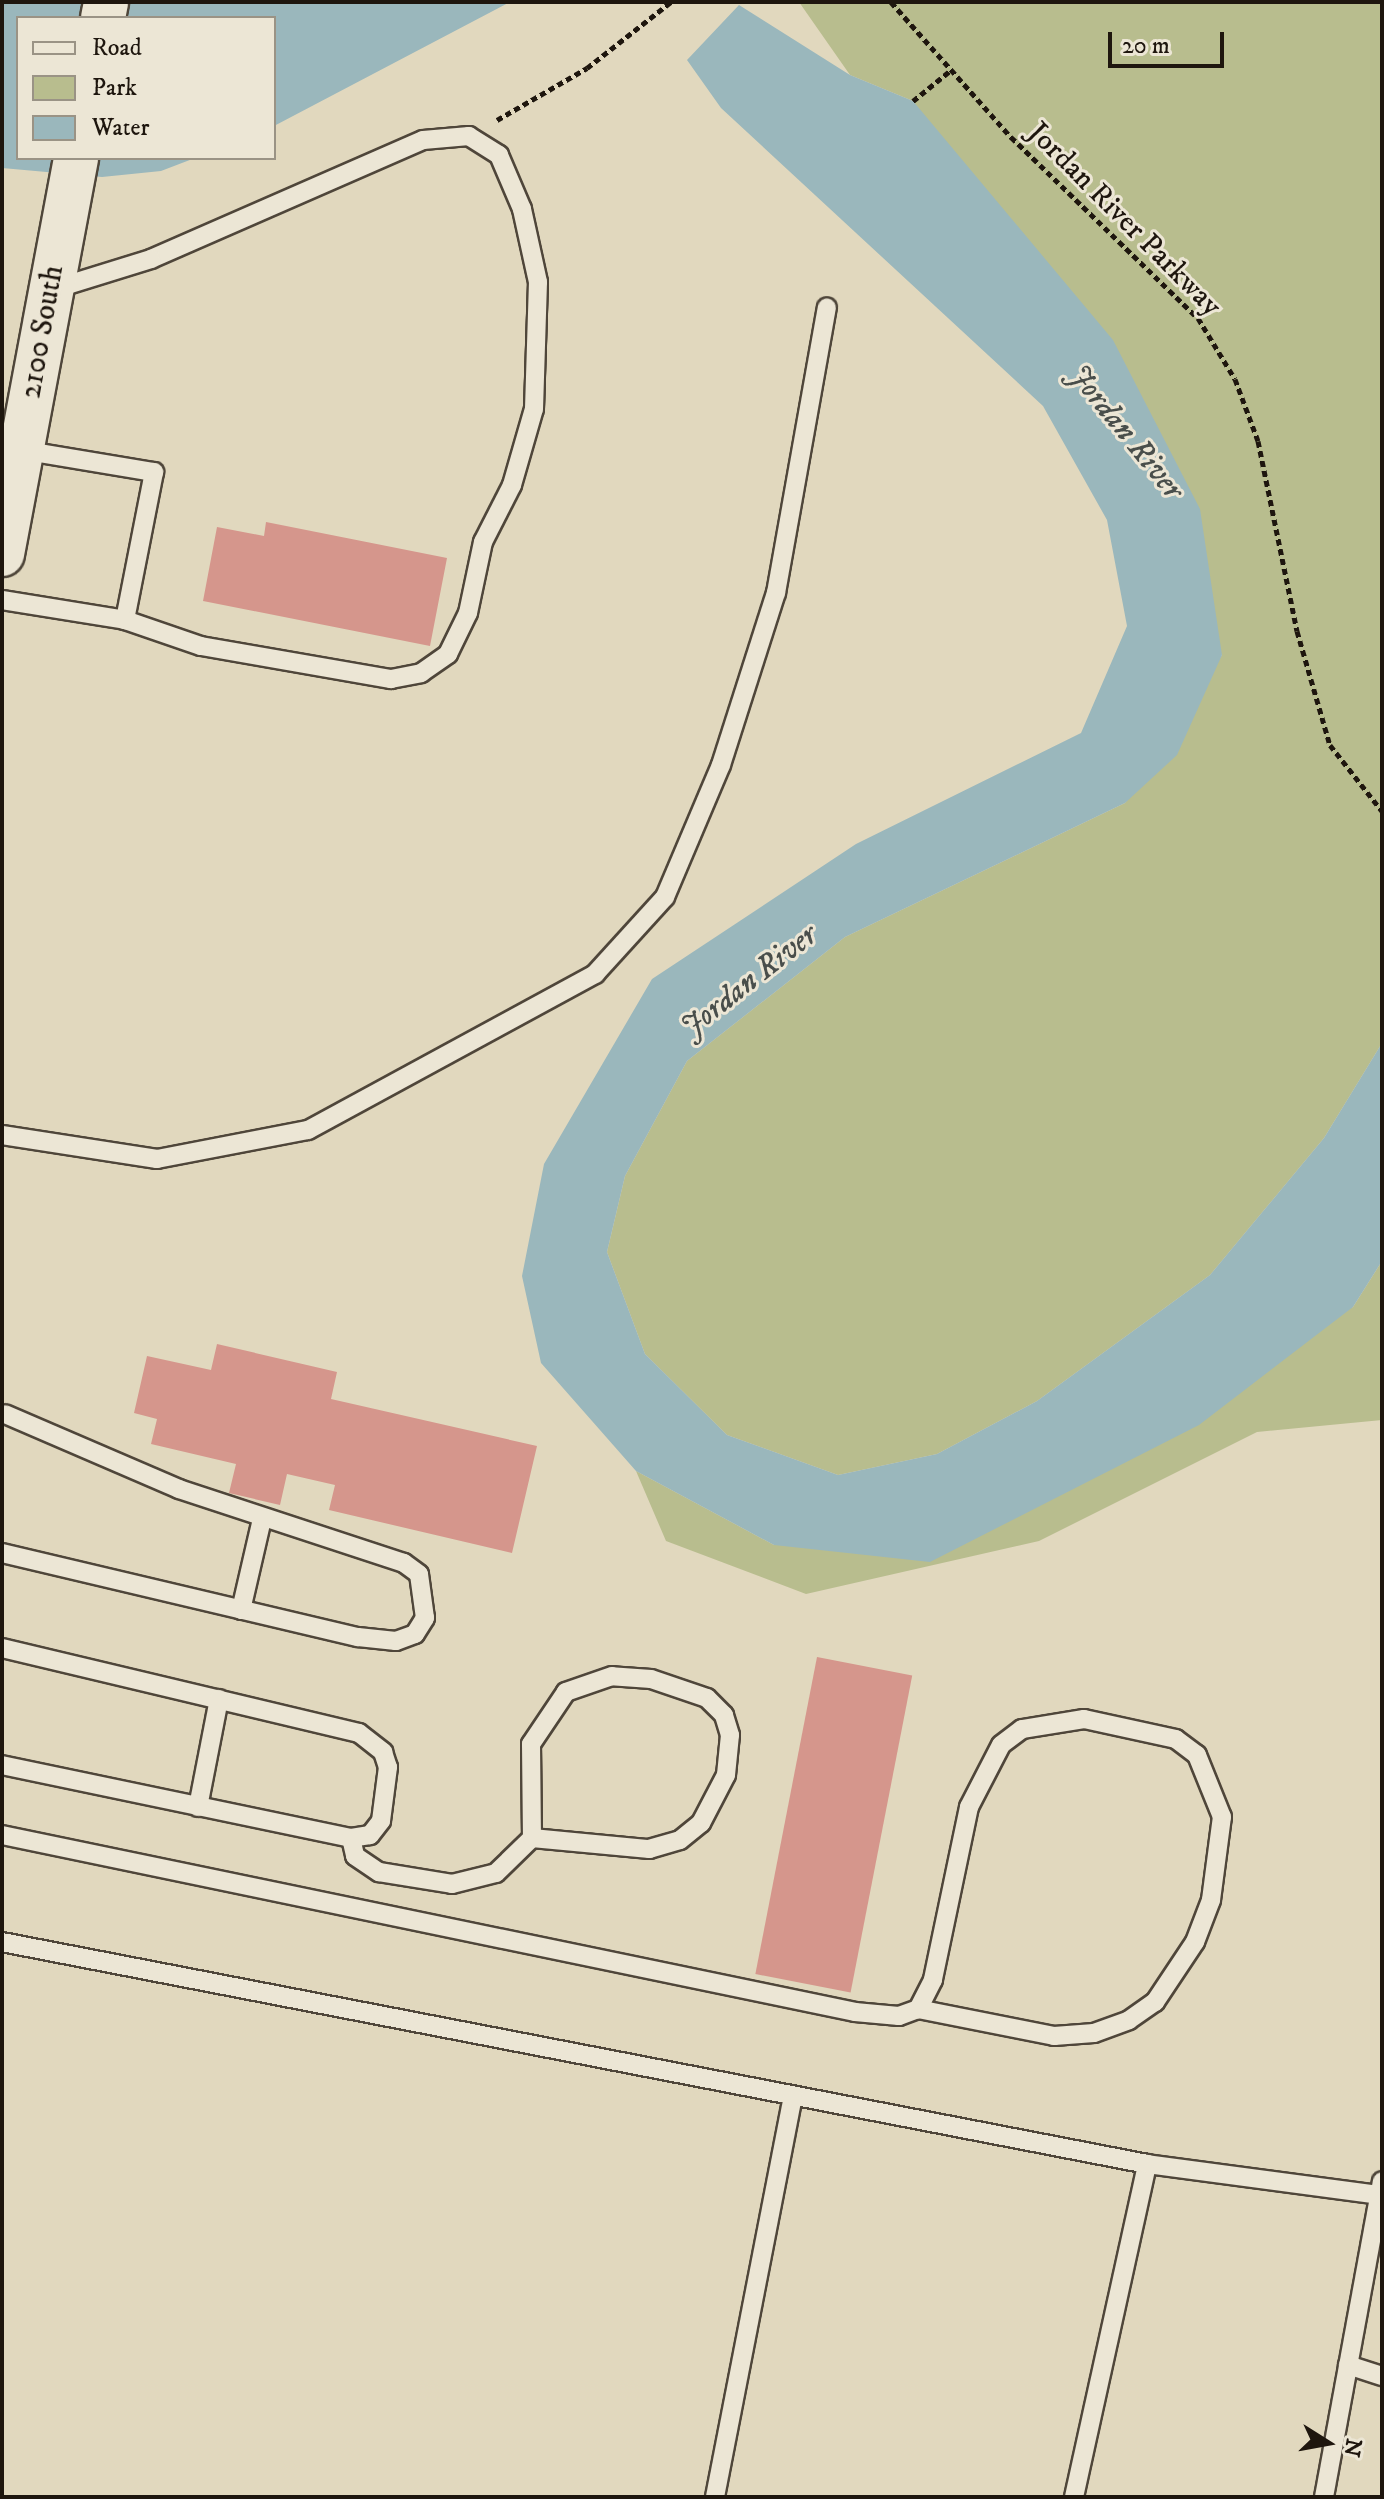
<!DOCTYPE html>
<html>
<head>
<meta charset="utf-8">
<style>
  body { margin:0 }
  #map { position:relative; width:1384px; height:2499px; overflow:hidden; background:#e1d8be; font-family:"IM FELL DW Pica",serif }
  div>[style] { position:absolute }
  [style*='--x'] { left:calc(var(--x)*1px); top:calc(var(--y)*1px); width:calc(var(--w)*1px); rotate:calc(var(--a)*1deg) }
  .green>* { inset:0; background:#b8bd8e }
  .water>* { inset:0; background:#9ab7bc }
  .building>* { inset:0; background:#d5968c; transform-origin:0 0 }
  .path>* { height:5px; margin-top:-2.5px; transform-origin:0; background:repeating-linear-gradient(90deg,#1e160e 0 6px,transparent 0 10px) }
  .roads { filter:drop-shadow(2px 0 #4f463a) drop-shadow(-2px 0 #4f463a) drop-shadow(0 2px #4f463a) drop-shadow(0 -2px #4f463a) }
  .lane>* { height:18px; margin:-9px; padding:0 9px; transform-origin:9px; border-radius:9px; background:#ece6d5 }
  .secondary>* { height:44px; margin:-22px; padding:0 22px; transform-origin:22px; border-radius:22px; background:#ece6d5 }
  span { translate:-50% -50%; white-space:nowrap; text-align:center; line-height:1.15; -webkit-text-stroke:6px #ece6d5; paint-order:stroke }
  .street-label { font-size:30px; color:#1e160e }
  .water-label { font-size:32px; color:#494e4b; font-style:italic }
  .frame { position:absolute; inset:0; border:4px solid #1e160e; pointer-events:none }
  .legend { position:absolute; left:16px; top:16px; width:260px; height:144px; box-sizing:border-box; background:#ece6d5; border:2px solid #9a9385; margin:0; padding:10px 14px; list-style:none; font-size:24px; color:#1e160e }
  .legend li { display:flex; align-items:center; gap:16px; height:40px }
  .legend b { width:40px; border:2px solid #9a9385 }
  .north { position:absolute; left:1288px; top:2403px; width:80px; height:80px; -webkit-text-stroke:6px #ece6d5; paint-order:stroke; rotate:101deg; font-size:22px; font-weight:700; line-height:32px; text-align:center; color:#1e160e }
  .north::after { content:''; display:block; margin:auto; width:28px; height:36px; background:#1e160e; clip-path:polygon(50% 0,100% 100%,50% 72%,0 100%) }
  .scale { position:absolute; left:1108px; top:32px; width:116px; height:36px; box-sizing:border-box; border:4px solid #1e160e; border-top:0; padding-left:10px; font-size:24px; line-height:28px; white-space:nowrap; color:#1e160e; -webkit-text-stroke:6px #ece6d5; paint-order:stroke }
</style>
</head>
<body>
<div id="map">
  <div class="green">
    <i style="clip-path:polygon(799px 2px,1382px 2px,1382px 1043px,1324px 1138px,1210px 1275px,1037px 1401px,937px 1454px,838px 1475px,727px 1435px,645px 1354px,607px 1252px,625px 1176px,687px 1061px,845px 937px,1125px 803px,1222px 655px,913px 101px,850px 75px)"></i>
    <i style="clip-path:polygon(1382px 1261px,1382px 1420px,1257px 1432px,1039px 1541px,806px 1594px,666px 1541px,636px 1471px,774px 1545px,1353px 1307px)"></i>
  </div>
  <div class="water">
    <i style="clip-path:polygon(2px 2px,510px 2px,274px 126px,274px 18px,18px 18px,18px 158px,195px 158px,161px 171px,102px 177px,2px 168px)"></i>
    <i style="clip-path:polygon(739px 5px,850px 75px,913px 101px,1113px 340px,1200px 509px,1222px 655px,1177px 755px,1125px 803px,845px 937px,687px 1061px,625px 1176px,607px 1252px,645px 1354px,727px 1435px,838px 1475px,937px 1454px,1037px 1401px,1210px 1275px,1324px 1138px,1382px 1043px,1382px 1261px,1353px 1307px,1199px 1425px,930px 1562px,774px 1545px,636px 1471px,541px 1363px,522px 1276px,544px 1164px,652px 979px,856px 844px,1081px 733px,1127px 626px,1107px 520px,1043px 406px,721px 108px,687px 60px)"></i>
  </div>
  <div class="building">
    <i style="clip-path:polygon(266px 522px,447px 558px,430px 646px,203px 601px,217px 527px,264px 536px)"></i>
    <i style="clip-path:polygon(217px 1344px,337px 1372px,331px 1399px,537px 1446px,512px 1553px,329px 1510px,335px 1485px,287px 1474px,280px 1505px,229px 1493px,236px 1464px,151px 1444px,157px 1419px,134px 1413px,147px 1356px,211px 1370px)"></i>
    <i style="left:817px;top:1657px;width:97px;height:323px;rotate:11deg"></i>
  </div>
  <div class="path">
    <i style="--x:891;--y:2;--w:181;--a:48.4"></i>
    <i style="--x:1011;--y:137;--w:260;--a:44.1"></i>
    <i style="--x:1198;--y:318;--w:71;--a:58.8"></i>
    <i style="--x:1235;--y:379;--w:66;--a:69.6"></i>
    <i style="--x:1258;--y:441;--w:194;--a:78.4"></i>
    <i style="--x:1297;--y:631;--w:119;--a:73.9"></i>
    <i style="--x:1330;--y:745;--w:84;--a:51.8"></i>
    <i style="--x:913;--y:101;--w:49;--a:-39.2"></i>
    <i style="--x:497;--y:120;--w:104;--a:-30"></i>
    <i style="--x:587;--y:68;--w:107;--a:-38.2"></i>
  </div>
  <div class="roads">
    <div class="lane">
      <i style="--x:22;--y:450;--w:134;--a:9.5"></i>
      <i style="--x:154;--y:472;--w:151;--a:101.1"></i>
      <i style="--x:2;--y:600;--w:125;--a:9.2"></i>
      <i style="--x:125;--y:620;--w:80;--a:18.9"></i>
      <i style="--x:201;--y:646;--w:193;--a:9.9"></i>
      <i style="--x:391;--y:679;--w:31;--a:-11"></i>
      <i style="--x:421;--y:673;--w:33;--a:-35"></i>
      <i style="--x:448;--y:654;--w:46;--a:-64"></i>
      <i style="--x:468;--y:613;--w:73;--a:-78.1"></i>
      <i style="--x:483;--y:542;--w:64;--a:-63"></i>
      <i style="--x:512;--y:485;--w:79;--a:-73.9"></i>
      <i style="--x:534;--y:409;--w:127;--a:-88.2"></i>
      <i style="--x:538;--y:282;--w:75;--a:-102.4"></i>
      <i style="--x:522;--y:209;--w:59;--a:-113.1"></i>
      <i style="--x:499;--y:155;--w:36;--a:-148"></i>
      <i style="--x:469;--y:136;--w:46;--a:175"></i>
      <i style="--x:423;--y:140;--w:297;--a:156.4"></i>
      <i style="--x:151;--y:259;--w:102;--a:162.8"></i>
      <i style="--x:2;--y:1135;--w:157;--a:8.8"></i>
      <i style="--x:157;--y:1159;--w:154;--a:-10.9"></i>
      <i style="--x:308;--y:1130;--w:327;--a:-28.5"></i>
      <i style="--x:595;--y:974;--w:104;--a:-47.7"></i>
      <i style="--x:665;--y:897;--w:143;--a:-67"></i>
      <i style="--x:721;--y:765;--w:181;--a:-72.3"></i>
      <i style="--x:776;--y:593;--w:290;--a:-79.9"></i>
      <i style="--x:2;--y:1553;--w:366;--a:13.3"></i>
      <i style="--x:358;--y:1637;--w:38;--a:6"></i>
      <i style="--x:396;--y:1641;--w:20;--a:-20"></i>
      <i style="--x:415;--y:1634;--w:19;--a:-58"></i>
      <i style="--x:425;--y:1618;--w:44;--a:-97.8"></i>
      <i style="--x:419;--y:1574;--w:19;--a:-144"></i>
      <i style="--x:404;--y:1563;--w:237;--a:-161.8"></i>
      <i style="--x:179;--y:1489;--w:189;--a:-156.7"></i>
      <i style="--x:241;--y:1610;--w:93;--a:-77"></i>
      <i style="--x:2;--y:1648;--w:367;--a:13.4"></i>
      <i style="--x:359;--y:1733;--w:31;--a:38"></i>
      <i style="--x:383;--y:1752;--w:16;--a:72"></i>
      <i style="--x:388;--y:1767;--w:54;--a:97.4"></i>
      <i style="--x:381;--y:1821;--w:18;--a:128"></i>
      <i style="--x:370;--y:1835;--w:19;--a:171"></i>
      <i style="--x:351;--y:1838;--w:357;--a:-168.2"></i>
      <i style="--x:198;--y:1807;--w:110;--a:-79"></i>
      <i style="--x:2;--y:1835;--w:871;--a:11.72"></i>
      <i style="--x:855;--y:2012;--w:44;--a:5.2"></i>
      <i style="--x:899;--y:2016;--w:20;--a:-20"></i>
      <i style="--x:918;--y:2009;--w:139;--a:11.2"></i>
      <i style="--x:1054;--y:2036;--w:40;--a:-4.3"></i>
      <i style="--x:1094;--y:2033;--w:37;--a:-20"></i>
      <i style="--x:1129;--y:2020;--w:32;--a:-35"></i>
      <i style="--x:1155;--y:2002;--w:72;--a:-56.3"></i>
      <i style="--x:1195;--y:1942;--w:45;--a:-69.1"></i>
      <i style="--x:1211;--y:1900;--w:84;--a:-82.5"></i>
      <i style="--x:1222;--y:1817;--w:67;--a:-112"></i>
      <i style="--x:1197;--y:1755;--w:26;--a:-143"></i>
      <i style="--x:1176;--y:1739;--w:94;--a:-167.7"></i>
      <i style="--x:1084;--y:1719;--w:63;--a:170.8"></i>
      <i style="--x:1022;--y:1729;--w:26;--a:143"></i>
      <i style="--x:1001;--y:1745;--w:70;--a:117.3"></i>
      <i style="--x:969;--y:1807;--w:177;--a:101.8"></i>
      <i style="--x:933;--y:1980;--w:33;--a:117"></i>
      <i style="--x:351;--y:1838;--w:18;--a:77"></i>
      <i style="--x:355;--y:1856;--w:29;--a:34"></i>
      <i style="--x:379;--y:1872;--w:74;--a:9.3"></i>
      <i style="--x:452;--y:1884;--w:45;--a:-14"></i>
      <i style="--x:496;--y:1873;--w:50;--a:-44.2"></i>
      <i style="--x:532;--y:1838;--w:118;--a:5.4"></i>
      <i style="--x:649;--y:1849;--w:32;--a:-16"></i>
      <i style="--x:680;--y:1840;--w:27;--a:-39"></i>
      <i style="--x:701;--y:1823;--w:54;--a:-62.5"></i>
      <i style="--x:726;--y:1775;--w:40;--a:-84.3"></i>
      <i style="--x:730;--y:1735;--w:21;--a:-107"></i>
      <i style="--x:724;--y:1715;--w:24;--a:-135"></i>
      <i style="--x:707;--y:1698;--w:59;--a:-161.3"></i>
      <i style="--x:651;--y:1679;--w:39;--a:-176"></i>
      <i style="--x:612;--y:1676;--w:49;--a:160.8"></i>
      <i style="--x:566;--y:1692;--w:63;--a:123.9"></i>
      <i style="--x:531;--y:1744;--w:94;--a:89.4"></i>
      <i style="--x:2;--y:1942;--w:1166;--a:10.97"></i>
      <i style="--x:1348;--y:2365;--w:36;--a:18"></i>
      <i style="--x:715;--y:2497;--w:409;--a:-79"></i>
      <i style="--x:1074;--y:2497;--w:341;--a:-77.6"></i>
      <i style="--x:1147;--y:2164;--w:234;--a:7.6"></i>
      <i style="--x:1324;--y:2497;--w:321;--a:-79.6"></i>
    </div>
    <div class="secondary">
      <i style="--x:103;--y:18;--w:16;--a:-79"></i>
      <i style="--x:2;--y:554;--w:403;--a:-79.4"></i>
    </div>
  </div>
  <div class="street-label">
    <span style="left:1124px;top:220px;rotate:45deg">Jordan River Parkway</span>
    <span style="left:43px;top:332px;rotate:-80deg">2100 South</span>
  </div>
  <div class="water-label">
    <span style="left:1125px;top:432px;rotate:51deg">Jordan River</span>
    <span style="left:749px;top:982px;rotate:-38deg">Jordan River</span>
  </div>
  <div class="frame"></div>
  <ul class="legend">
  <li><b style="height:10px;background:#ece6d5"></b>Road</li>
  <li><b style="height:22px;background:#b8bd8e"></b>Park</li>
  <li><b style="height:22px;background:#9ab7bc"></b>Water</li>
  </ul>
  <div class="north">N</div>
  <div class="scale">20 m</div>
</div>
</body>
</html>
